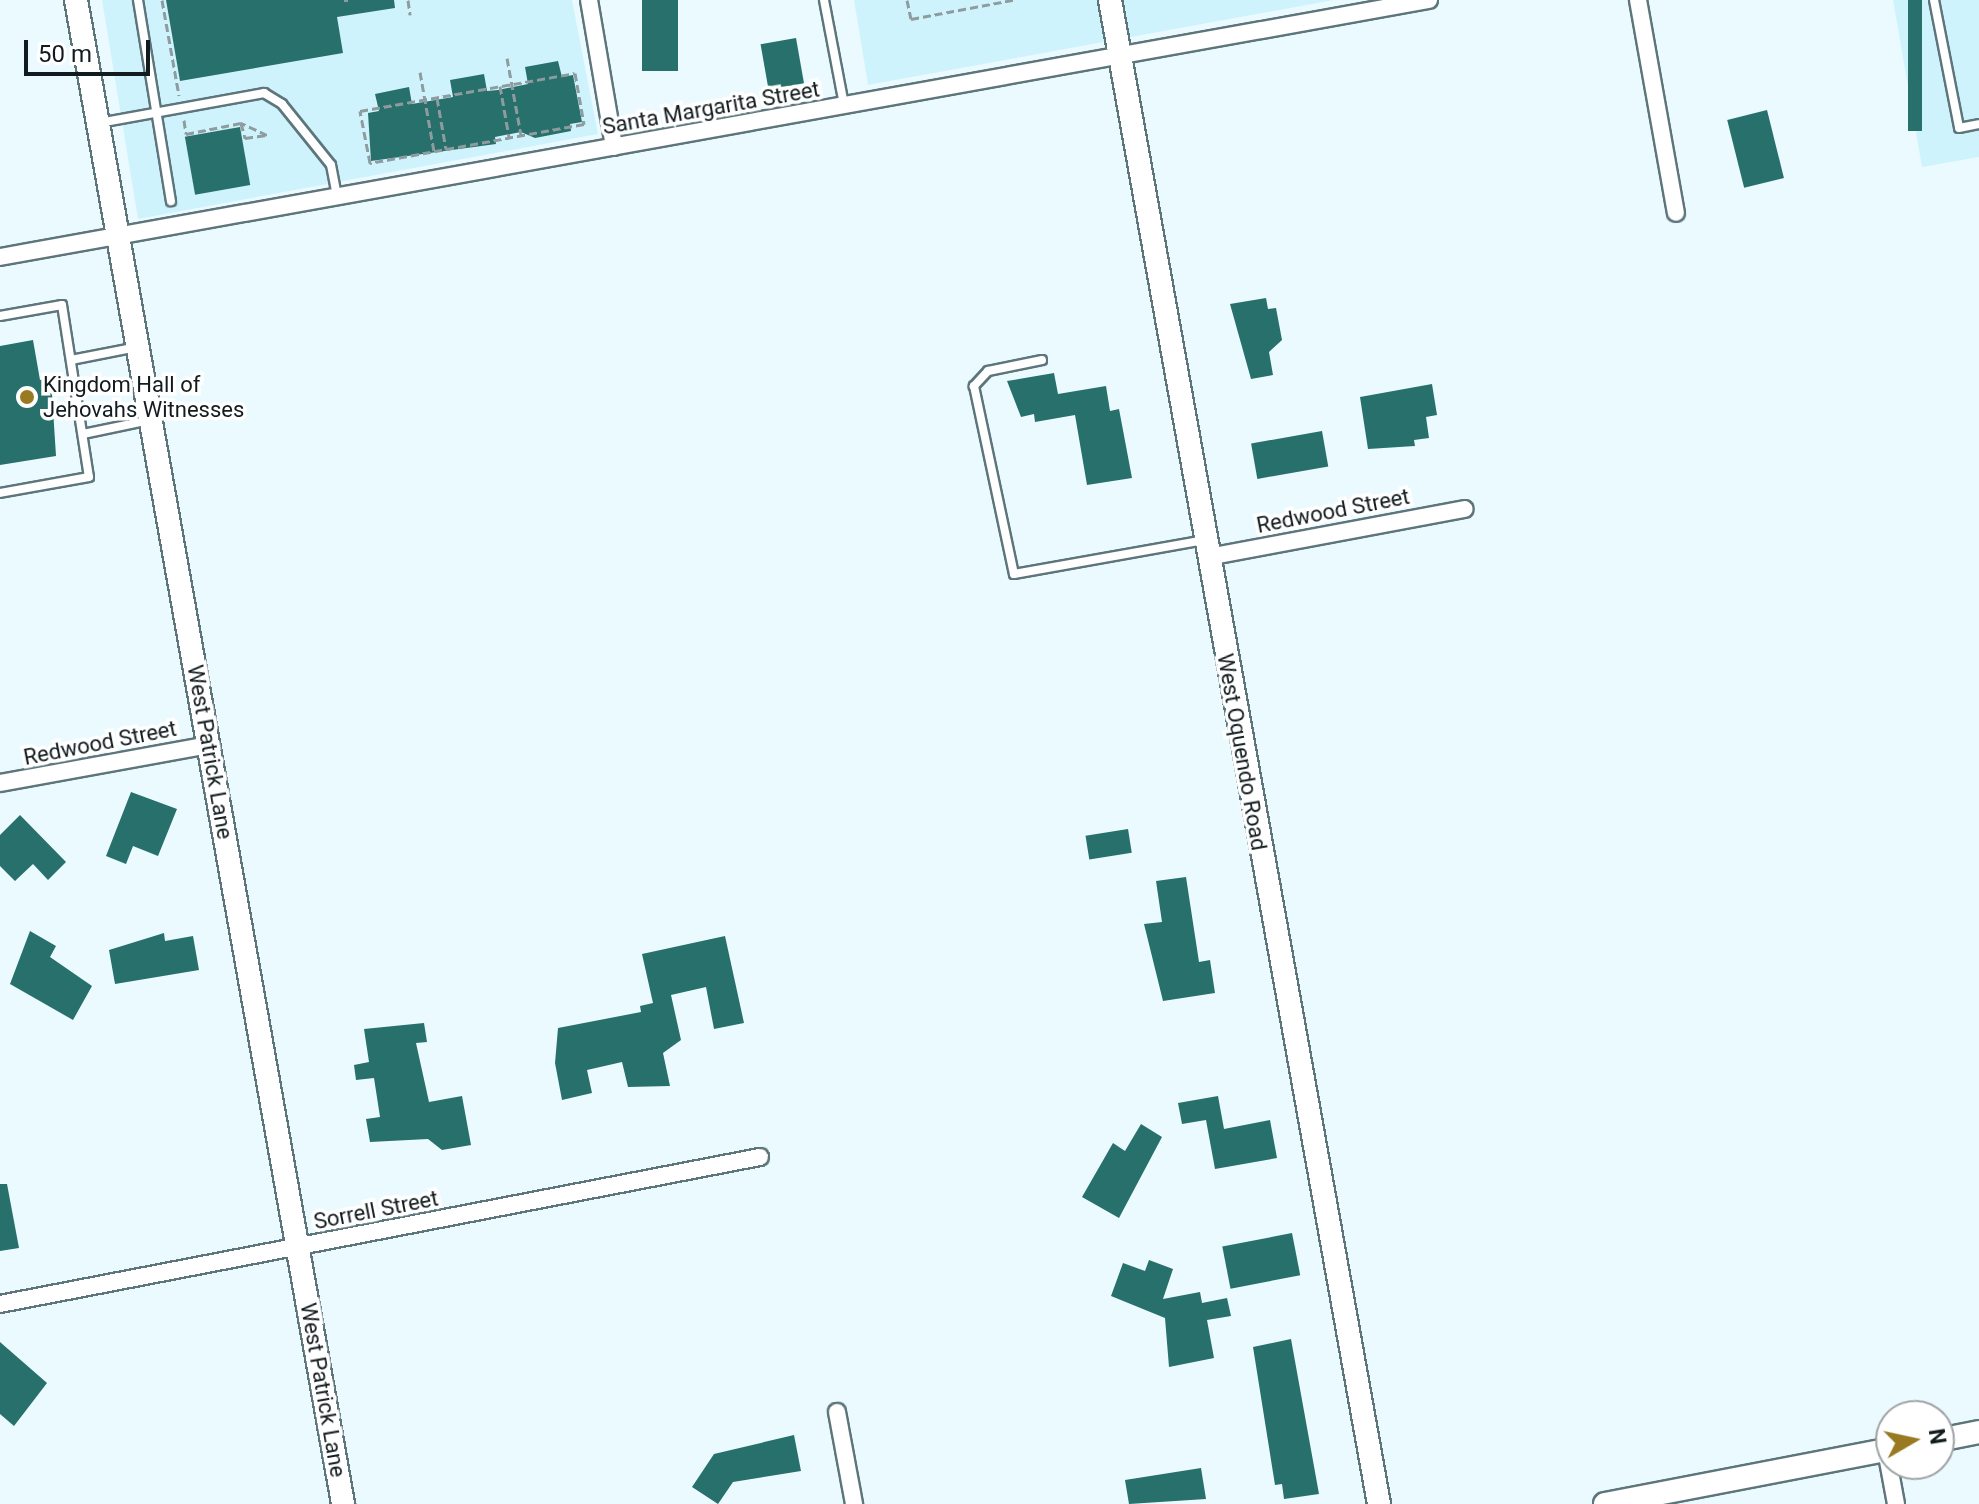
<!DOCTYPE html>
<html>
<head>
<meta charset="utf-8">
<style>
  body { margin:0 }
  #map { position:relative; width:1979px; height:1504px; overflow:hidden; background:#ebfaff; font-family:Roboto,sans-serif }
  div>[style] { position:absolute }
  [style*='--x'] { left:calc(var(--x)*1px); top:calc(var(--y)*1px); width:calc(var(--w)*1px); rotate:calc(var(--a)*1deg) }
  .built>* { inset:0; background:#cff3fc }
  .building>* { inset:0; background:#27706b; transform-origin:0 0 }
  .path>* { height:3px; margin-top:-1.5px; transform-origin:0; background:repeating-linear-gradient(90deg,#8e9b9f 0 8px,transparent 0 12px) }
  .roads { filter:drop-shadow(2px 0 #5d757b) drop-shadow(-2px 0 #5d757b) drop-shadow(0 2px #5d757b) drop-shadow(0 -2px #5d757b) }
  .lane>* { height:8px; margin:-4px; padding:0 4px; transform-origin:4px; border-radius:4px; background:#fff }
  .street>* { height:16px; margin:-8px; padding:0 8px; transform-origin:8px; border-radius:8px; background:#fff }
  .secondary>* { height:22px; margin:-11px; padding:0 11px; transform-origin:11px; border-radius:11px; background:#fff }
  .dots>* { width:22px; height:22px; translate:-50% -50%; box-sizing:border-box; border:4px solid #fff; border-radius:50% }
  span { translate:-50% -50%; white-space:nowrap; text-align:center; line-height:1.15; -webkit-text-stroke:7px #fff; paint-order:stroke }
  .street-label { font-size:22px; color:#121b1e }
  .poi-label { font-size:22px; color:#121b1e }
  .left { translate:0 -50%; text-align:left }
  .north { position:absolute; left:1875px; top:1400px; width:80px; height:80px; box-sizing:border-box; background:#fff; border:2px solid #a0a4a5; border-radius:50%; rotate:81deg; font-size:22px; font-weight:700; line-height:32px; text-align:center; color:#121b1e }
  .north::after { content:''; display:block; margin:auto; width:28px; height:36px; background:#997922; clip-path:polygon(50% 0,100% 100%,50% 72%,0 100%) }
  .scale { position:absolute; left:24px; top:40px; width:126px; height:36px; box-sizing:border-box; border:4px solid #121b1e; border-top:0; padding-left:10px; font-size:24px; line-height:28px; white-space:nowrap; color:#121b1e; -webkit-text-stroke:6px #fff; paint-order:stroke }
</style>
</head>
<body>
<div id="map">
  <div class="built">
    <i style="clip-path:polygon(102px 0,572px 0,598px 134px,138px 219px)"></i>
    <i style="clip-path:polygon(854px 0,1334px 0,868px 85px)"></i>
    <i style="clip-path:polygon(1893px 0,1979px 0,1979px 157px,1922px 167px)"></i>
  </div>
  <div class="building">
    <i style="clip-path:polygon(166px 0,394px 0,395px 8px,337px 17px,343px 53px,180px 81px)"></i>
    <i style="left:642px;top:0;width:36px;height:71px"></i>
    <i style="left:1908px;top:0;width:14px;height:131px"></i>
    <i style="left:796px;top:38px;width:46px;height:36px;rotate:80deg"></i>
    <i style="clip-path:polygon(558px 61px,562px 77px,573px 75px,582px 122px,570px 124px,571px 131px,535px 138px,521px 132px,495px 137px,496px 144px,371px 161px,368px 113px,379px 111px,375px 94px,409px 87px,412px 104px,453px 97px,450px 80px,484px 74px,487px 91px,498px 90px,528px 84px,525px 67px)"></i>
    <i style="left:1767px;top:110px;width:70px;height:41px;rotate:76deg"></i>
    <i style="left:240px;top:127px;width:59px;height:56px;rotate:80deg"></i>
    <i style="clip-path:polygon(1266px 298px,1268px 309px,1276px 308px,1282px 340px,1269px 352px,1273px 375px,1251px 379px,1230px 304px)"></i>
    <i style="clip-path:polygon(33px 340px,40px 380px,51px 378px,56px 456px,0 465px,0 346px)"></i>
    <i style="clip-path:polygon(1054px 373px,1058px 394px,1106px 386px,1110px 411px,1119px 409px,1132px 478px,1087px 485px,1075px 415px,1035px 422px,1034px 414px,1021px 417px,1007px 381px)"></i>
    <i style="clip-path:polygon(1432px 384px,1437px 415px,1426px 417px,1429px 438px,1414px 440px,1415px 446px,1368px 449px,1360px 397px)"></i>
    <i style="left:1322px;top:431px;width:36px;height:72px;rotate:80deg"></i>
    <i style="clip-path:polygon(131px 792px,177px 809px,158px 856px,133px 846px,126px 864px,106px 856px)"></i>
    <i style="clip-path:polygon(20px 815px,66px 862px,48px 880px,33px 864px,15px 881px,0 866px,0 835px)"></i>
    <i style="left:1128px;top:829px;width:24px;height:43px;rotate:81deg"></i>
    <i style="clip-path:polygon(1186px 877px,1199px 962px,1210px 960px,1215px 993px,1163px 1001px,1144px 924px,1162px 922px,1156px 881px)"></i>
    <i style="clip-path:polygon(30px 931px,56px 946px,50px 957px,92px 986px,73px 1020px,10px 984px)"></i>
    <i style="clip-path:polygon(164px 933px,165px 941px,193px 936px,199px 970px,115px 984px,109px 950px)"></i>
    <i style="clip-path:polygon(725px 936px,744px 1023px,714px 1029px,706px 987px,671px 995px,681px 1040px,663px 1053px,670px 1086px,628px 1087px,622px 1062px,587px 1070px,592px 1093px,562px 1100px,555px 1063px,558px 1028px,641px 1012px,640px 1006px,653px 1003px,642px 954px)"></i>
    <i style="clip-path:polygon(424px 1023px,427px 1042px,416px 1043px,429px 1102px,462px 1096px,471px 1145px,442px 1150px,428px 1139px,370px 1142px,366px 1119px,380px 1117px,374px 1078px,356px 1080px,354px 1065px,369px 1062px,364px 1029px)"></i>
    <i style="clip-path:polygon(1218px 1096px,1224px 1129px,1270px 1120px,1277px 1158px,1215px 1169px,1206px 1120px,1182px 1124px,1178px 1103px)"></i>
    <i style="clip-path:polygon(1141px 1124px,1162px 1137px,1119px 1218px,1082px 1197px,1113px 1143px,1125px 1151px)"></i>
    <i style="clip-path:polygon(0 1184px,7px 1184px,19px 1248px,0 1251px)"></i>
    <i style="left:1292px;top:1233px;width:43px;height:71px;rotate:79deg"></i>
    <i style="clip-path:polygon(1149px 1260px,1173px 1269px,1163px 1299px,1200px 1292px,1202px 1303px,1227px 1298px,1231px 1316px,1207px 1320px,1214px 1358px,1169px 1367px,1165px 1318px,1111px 1296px,1123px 1263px,1145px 1271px)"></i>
    <i style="clip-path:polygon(1291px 1339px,1319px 1494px,1284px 1499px,1282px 1484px,1275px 1485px,1253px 1347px)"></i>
    <i style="clip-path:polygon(0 1342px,47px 1383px,14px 1426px,0 1414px)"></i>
    <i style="clip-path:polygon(794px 1435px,801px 1471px,733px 1482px,718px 1504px,692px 1487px,714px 1454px)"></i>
    <i style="clip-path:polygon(1201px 1468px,1206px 1499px,1129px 1504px,1125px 1480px)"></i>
  </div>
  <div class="path">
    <i style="--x:162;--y:0;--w:97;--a:79.9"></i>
    <i style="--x:344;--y:0;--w:4;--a:0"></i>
    <i style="--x:408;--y:0;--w:15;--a:82"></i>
    <i style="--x:907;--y:0;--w:19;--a:78"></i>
    <i style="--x:911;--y:19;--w:104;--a:-10.6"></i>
    <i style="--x:507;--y:58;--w:78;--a:79.7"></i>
    <i style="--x:420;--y:72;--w:80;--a:80"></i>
    <i style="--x:575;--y:73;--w:52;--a:80"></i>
    <i style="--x:584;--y:124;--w:218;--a:169.7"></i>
    <i style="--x:370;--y:163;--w:53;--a:-100.9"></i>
    <i style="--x:360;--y:111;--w:218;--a:-10"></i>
    <i style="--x:500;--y:86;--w:52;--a:80"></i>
    <i style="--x:437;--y:98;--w:52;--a:80"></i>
    <i style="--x:184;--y:120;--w:14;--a:82"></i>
    <i style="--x:186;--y:134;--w:56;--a:-11.3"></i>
    <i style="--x:241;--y:123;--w:16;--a:75"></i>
    <i style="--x:245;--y:138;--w:22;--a:-8"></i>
    <i style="--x:267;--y:135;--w:29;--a:-155"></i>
  </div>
  <div class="roads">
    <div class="lane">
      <i style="--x:138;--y:0;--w:204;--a:80.7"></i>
      <i style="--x:824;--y:0;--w:107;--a:79.2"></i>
      <i style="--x:1934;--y:0;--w:130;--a:78.9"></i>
      <i style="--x:1959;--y:128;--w:20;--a:-11"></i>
      <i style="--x:99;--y:123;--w:168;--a:-10.3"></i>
      <i style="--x:264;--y:93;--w:21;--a:31"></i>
      <i style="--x:282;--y:104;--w:78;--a:51.2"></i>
      <i style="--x:331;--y:165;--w:32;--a:79"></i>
      <i style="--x:0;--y:316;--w:63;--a:-10.1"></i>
      <i style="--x:62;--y:305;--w:174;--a:81.1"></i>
      <i style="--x:89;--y:477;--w:90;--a:169.8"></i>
      <i style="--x:71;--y:360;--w:67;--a:-11.1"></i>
      <i style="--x:1042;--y:360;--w:55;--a:168.5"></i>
      <i style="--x:988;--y:371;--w:21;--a:133"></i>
      <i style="--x:974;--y:386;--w:192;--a:78"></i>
      <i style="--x:1014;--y:574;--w:193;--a:-10.1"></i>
      <i style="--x:83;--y:434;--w:68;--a:-11.8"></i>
    </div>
    <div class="street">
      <i style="--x:589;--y:0;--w:149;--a:80.3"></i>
      <i style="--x:1638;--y:0;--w:216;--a:79.9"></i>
      <i style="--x:0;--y:257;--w:1452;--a:-10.2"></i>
      <i style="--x:1208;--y:557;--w:261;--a:-10.6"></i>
      <i style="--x:0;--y:783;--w:212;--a:-10.3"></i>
      <i style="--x:0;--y:1304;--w:774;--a:-10.95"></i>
      <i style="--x:837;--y:1412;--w:94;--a:79.5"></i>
      <i style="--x:1886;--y:1450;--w:55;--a:79.5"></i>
    </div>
    <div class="secondary">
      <i style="--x:76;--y:0;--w:1528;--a:79.93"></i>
      <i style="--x:1110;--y:0;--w:1528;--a:79.86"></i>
      <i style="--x:1939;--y:1440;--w:41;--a:-11.3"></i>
      <i style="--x:1605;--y:1504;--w:291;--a:-10.9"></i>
    </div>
  </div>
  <div class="dots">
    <i style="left:27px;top:397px;background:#997922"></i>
  </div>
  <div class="street-label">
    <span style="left:711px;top:108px;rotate:-10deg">Santa Margarita Street</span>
    <span style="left:1333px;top:511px;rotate:-11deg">Redwood Street</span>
    <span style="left:100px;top:743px;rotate:-11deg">Redwood Street</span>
    <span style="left:210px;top:752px;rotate:80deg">West Patrick Lane</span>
    <span style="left:1242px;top:752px;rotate:80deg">West Oquendo Road</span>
    <span style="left:376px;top:1210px;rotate:-11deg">Sorrell Street</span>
    <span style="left:323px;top:1390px;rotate:80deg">West Patrick Lane</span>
  </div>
  <div class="poi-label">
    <span class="left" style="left:43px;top:397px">Kingdom Hall of<br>Jehovahs Witnesses</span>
  </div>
  <div class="north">N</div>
  <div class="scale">50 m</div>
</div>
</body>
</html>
